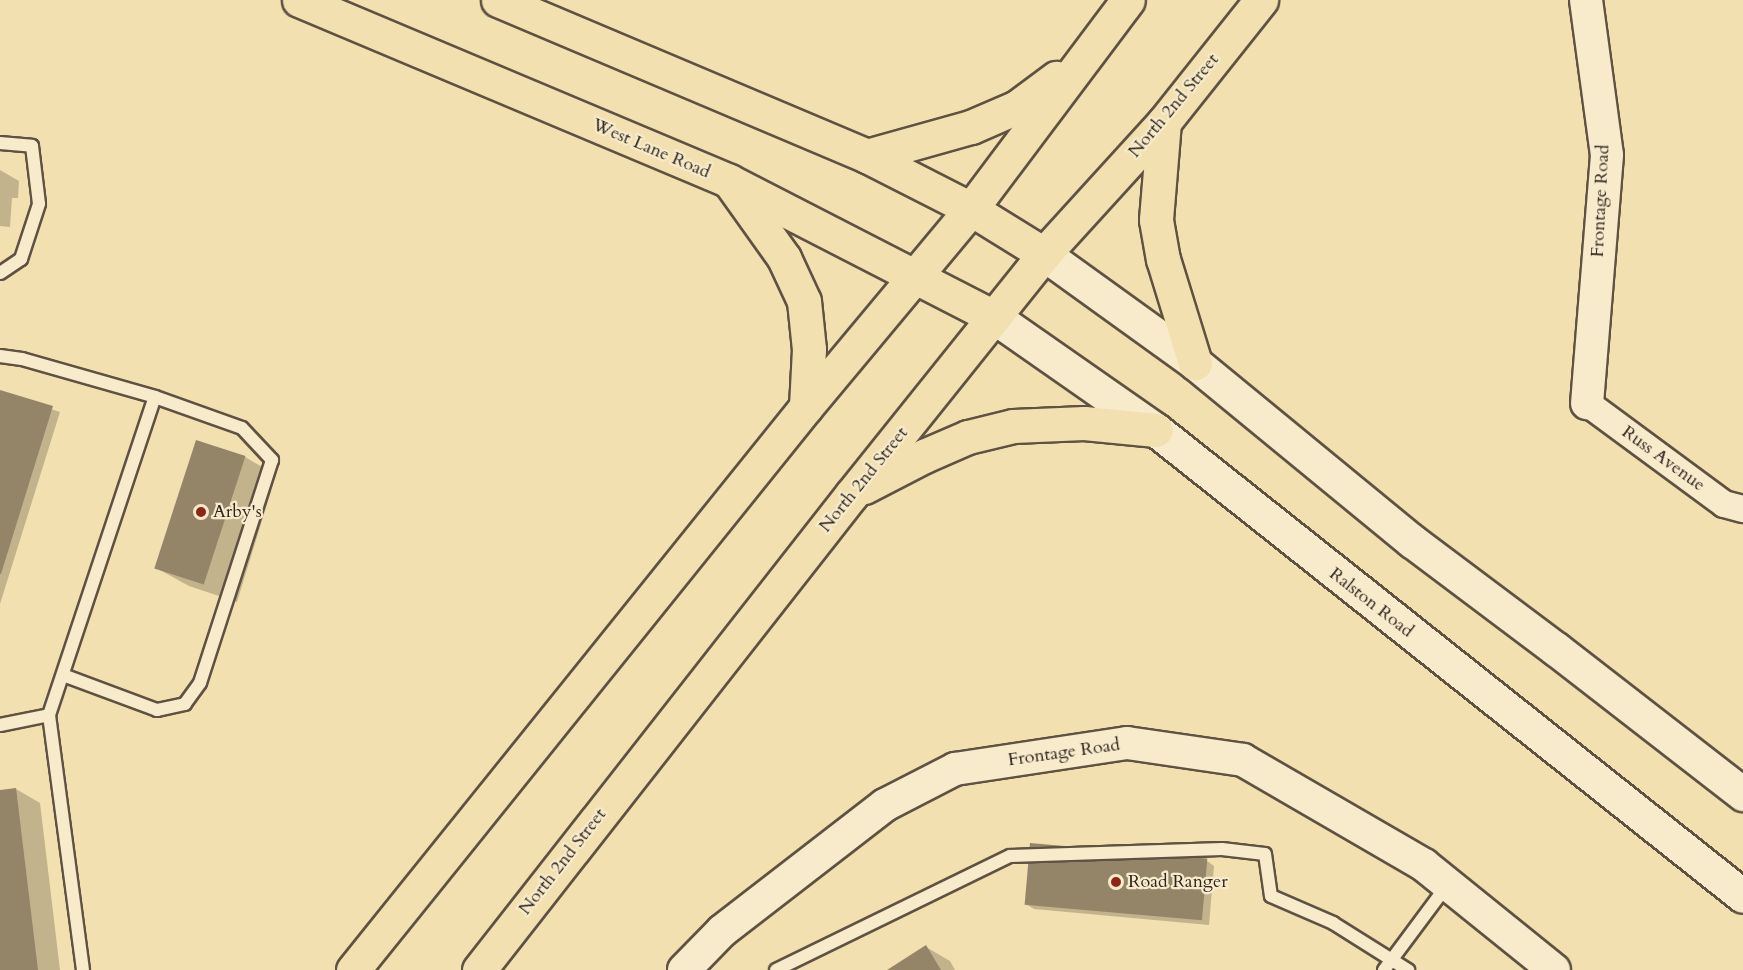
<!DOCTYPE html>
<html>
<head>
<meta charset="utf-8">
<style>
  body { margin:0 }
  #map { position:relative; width:1743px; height:970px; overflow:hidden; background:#f3e0b0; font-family:Cardo,serif }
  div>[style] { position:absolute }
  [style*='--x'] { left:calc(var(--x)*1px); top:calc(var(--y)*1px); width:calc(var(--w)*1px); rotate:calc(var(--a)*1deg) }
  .shadow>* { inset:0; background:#0003 }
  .building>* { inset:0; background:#948569; transform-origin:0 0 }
  .roads { filter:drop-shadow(2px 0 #5f5242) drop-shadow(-2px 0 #5f5242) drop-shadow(0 2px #5f5242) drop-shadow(0 -2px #5f5242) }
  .service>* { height:12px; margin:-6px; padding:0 6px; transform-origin:6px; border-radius:6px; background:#f7ebcc }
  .minor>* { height:26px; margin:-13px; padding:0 13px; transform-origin:13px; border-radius:13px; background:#f7ebcc }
  .tertiary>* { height:32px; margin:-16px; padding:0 16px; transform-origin:16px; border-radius:16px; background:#f7ebcc }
  .secondary>* { height:33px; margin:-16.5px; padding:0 16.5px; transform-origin:16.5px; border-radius:16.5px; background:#f7ebcc }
  .primary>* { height:33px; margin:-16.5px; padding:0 16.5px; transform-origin:16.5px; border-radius:16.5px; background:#f3e0b0 }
  .dots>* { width:16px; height:16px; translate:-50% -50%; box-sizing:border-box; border:3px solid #f7ebcc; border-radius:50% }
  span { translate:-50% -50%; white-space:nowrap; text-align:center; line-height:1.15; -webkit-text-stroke:4.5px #f7ebcc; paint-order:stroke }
  .street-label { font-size:18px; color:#2e231d }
  .poi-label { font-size:18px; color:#2e231d }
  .left { translate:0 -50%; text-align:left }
</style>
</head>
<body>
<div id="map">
  <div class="shadow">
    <i style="clip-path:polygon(0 170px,19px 181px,18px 198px,12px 198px,10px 227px,0 226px)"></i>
    <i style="clip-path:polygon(0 392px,60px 412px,0 604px)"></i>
    <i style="clip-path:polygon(245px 457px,276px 475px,237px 602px,189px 586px,158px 569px)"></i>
    <i style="clip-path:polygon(16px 789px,40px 803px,60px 970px,0 970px,0 791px)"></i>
    <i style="clip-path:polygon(1207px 861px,1214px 866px,1209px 925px,1034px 909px,1026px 904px)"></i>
    <i style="clip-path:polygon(926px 947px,950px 961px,955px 970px,889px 970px)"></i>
  </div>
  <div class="building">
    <i style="clip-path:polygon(0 390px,53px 406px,1px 574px,0 574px)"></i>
    <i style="left:196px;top:440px;width:52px;height:135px;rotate:18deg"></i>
    <i style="clip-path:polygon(16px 788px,38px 970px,0 970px,0 790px)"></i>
    <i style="left:1030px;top:843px;width:178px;height:62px;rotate:5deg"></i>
    <i style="clip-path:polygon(926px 945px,941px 970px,887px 970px)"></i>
  </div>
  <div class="roads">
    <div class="service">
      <i style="--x:0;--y:143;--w:32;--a:5"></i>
      <i style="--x:32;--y:146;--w:58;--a:83.1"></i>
      <i style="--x:39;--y:204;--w:58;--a:108.1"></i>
      <i style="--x:21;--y:259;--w:25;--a:146"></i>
      <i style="--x:0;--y:356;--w:22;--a:8"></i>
      <i style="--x:22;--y:359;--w:138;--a:15.9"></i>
      <i style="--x:155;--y:397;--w:92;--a:19.6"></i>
      <i style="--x:242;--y:428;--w:44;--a:46.8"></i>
      <i style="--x:272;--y:460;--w:234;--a:107.9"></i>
      <i style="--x:200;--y:683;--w:26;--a:126"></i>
      <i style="--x:185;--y:704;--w:29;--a:168"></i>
      <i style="--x:157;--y:710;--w:100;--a:-159.6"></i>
      <i style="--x:0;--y:725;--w:50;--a:-11.5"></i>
      <i style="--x:83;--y:970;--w:257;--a:-97.6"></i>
      <i style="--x:49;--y:715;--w:335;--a:-71.6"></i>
      <i style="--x:776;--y:970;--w:260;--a:-26"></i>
      <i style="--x:1010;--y:856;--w:212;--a:-1.9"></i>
      <i style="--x:1222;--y:849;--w:43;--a:6.6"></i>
      <i style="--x:1265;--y:854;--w:42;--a:81.9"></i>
      <i style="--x:1271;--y:896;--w:68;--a:23.5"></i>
      <i style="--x:1333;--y:923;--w:89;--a:32.1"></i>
      <i style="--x:1384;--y:970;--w:107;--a:-53.3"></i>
    </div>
    <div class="minor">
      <i style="--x:1587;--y:403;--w:170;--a:36.4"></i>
      <i style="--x:1724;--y:504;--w:20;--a:15"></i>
    </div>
    <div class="tertiary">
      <i style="--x:1586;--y:0;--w:156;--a:82.3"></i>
      <i style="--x:1607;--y:155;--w:249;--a:94.6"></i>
      <i style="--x:684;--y:970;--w:54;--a:-45.7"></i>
      <i style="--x:722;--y:931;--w:206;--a:-37.7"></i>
      <i style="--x:885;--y:805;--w:79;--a:-27.2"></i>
      <i style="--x:955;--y:769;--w:174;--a:-8.6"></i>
      <i style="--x:1127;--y:743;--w:117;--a:8.3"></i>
      <i style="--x:1243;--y:760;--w:209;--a:30.1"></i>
      <i style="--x:1424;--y:865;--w:167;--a:38.9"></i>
    </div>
    <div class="secondary">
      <i style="--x:1044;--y:254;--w:186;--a:35.8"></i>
      <i style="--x:1195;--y:363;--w:281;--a:39.4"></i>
      <i style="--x:1412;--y:541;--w:180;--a:36.9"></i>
      <i style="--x:1556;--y:649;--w:237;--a:37.8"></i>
      <i style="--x:994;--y:317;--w:198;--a:34.9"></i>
      <i style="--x:1156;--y:430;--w:749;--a:38.44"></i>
    </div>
    <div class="primary">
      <i style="--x:299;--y:0;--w:467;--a:22.8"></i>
      <i style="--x:729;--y:181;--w:298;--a:27.2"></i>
      <i style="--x:498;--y:0;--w:401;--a:22.9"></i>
      <i style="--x:867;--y:156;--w:117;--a:27"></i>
      <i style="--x:971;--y:209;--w:86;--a:31.7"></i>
      <i style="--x:1164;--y:122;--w:98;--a:94.7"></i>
      <i style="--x:1156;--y:220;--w:40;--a:80"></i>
      <i style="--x:1163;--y:259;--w:109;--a:72.9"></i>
      <i style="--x:867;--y:156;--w:108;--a:-15.6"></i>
      <i style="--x:971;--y:127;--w:50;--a:-23.5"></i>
      <i style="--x:1017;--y:107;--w:49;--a:-36.6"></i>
      <i style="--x:732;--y:185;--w:90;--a:54.5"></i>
      <i style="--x:784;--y:258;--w:47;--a:65.1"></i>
      <i style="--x:804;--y:301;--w:48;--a:84.1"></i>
      <i style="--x:809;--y:349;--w:58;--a:93"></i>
      <i style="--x:864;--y:487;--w:68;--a:-27.3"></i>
      <i style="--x:924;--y:456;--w:48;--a:-23.4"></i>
      <i style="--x:968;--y:437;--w:46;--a:-13.7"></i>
      <i style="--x:1013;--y:426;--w:71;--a:-2.4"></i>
      <i style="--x:1084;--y:423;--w:72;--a:5.6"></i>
      <i style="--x:353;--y:970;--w:723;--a:-51.18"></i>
      <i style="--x:806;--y:407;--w:258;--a:-50.2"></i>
      <i style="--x:971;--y:209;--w:261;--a:-53.1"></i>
      <i style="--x:479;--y:970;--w:605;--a:-51.92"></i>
      <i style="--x:852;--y:494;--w:307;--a:-51.3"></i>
      <i style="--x:1044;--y:254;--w:178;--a:-47.7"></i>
      <i style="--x:1164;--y:122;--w:156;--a:-51.5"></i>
    </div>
  </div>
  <div class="dots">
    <i style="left:201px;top:512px;background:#8f2418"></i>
    <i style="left:1116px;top:882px;background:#8f2418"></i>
  </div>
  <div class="street-label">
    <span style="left:1174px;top:106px;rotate:-50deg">North 2nd Street</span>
    <span style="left:651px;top:149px;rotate:23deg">West Lane Road</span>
    <span style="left:1601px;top:201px;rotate:-87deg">Frontage Road</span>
    <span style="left:1663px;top:459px;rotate:36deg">Russ Avenue</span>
    <span style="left:864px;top:480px;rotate:-51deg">North 2nd Street</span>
    <span style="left:1371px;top:603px;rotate:38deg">Ralston Road</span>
    <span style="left:1064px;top:753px;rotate:-8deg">Frontage Road</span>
    <span style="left:563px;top:862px;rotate:-52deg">North 2nd Street</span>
  </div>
  <div class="poi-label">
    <span class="left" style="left:213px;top:512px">Arby's</span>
    <span class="left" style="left:1128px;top:882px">Road Ranger</span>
  </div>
</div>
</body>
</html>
